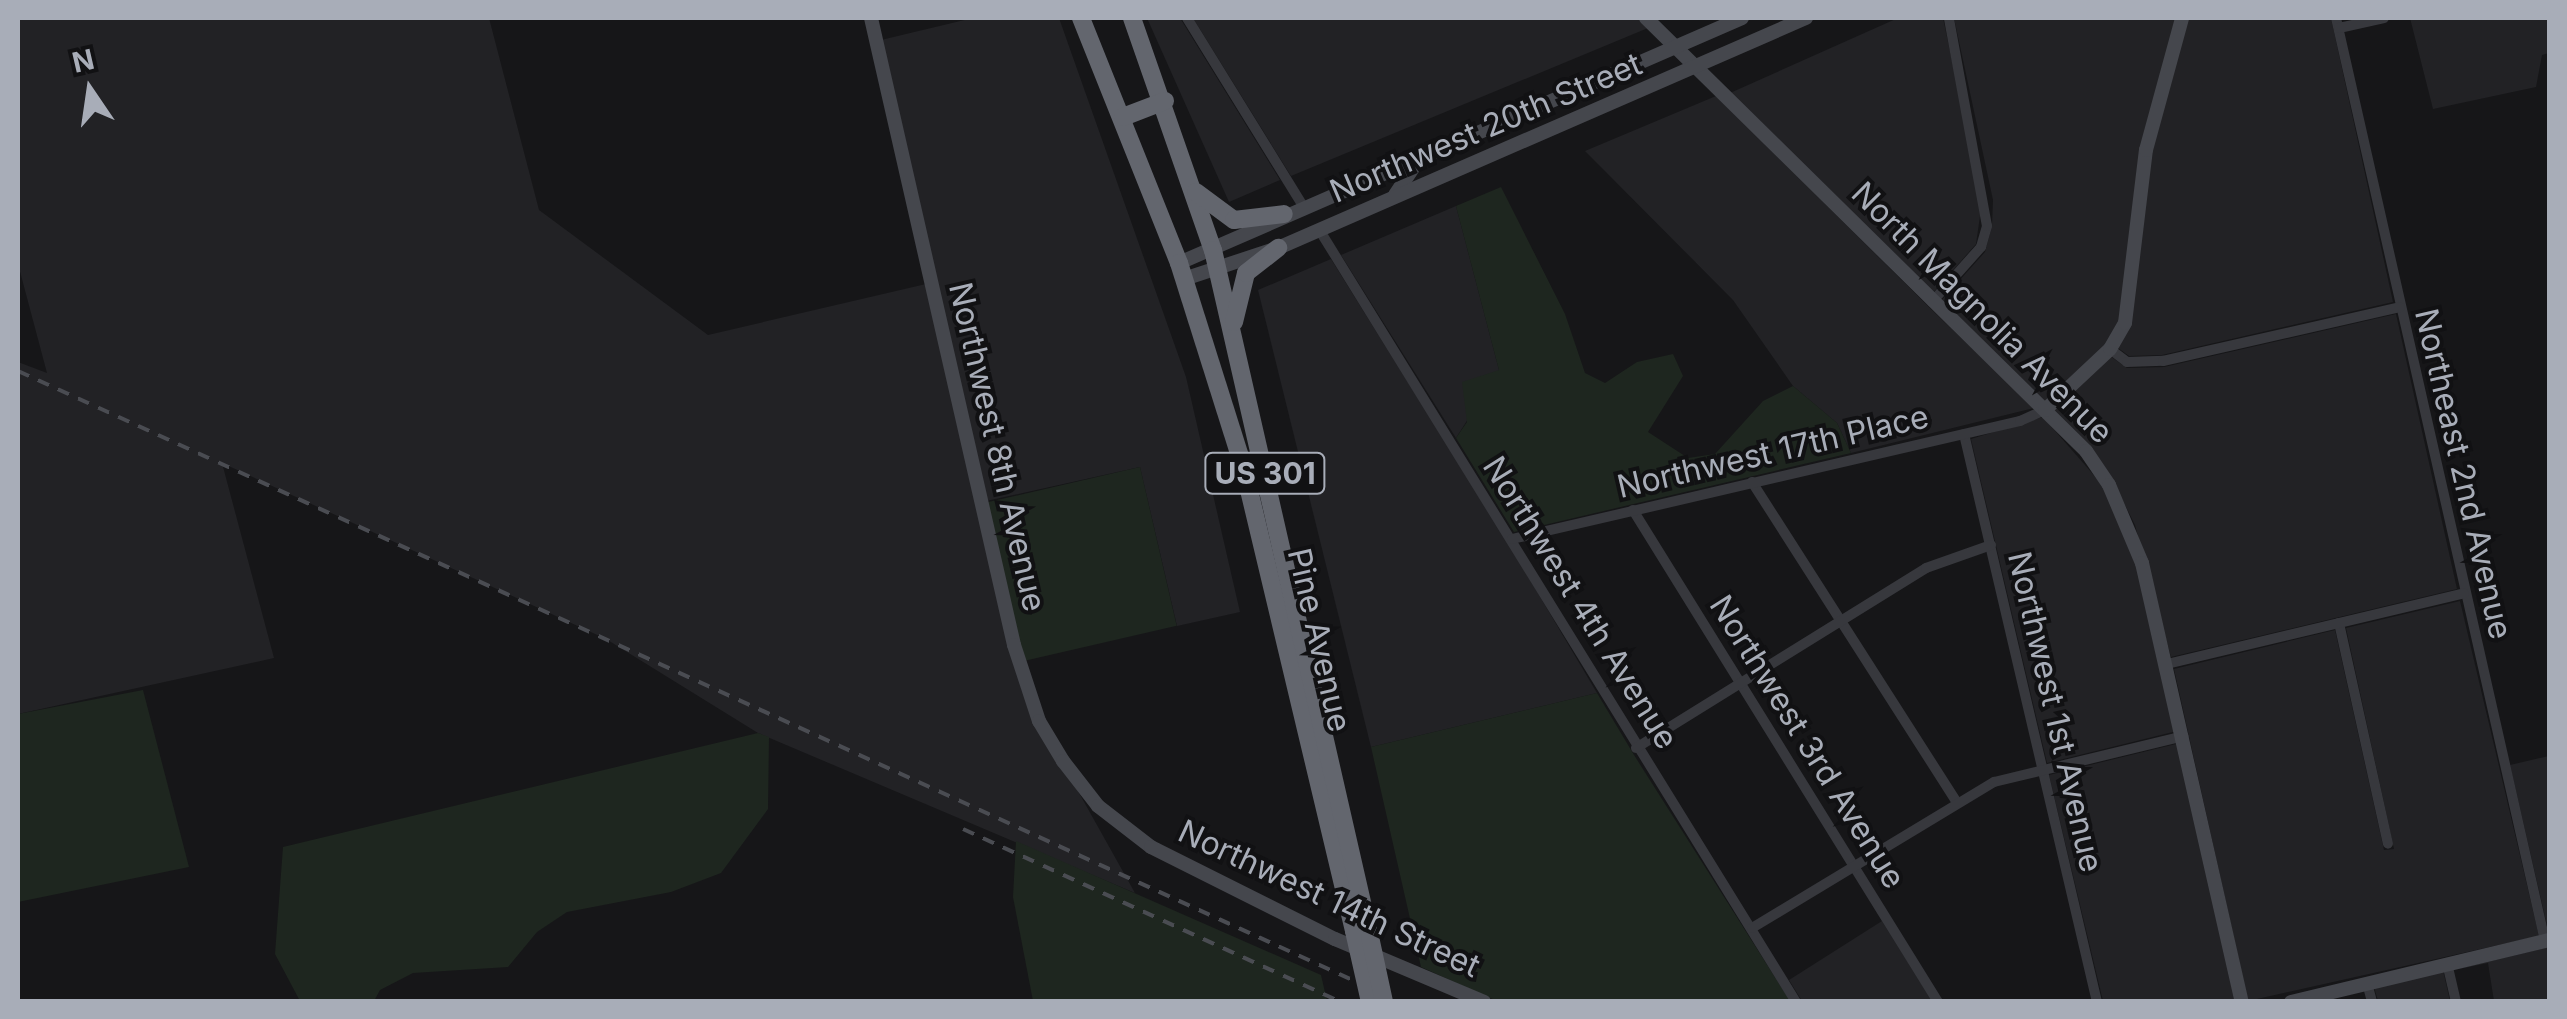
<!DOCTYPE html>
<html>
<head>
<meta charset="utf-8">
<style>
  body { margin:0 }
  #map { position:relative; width:2567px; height:1019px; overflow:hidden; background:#161618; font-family:Inter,sans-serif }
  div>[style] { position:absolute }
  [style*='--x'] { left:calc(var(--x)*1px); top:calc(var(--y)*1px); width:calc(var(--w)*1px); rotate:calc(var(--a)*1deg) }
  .built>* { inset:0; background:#222225 }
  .green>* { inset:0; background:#1e261f; transform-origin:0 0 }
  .street>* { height:10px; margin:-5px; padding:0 5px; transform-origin:5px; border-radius:5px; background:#37383d }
  .secondary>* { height:14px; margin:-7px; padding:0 7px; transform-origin:7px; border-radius:7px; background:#45474d }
  .highway>* { height:18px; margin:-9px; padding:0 9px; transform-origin:9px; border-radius:9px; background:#63666e }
  .rail>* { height:4px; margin-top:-2px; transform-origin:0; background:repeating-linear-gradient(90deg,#4a4c52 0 12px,transparent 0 22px) }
  .highway-bridge>* { height:18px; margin:-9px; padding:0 9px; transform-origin:9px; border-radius:9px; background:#63666e }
  span { translate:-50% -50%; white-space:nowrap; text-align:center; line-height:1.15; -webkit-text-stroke:8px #111113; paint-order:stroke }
  .shield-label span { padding:2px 8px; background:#111113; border:2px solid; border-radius:8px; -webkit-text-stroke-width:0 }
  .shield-label { font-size:30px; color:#a8adb8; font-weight:700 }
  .street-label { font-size:32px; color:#a8adb8 }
  .frame { position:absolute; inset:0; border:20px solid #a8adb8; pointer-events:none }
  .north { position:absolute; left:40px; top:40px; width:100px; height:100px; -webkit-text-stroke:8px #111113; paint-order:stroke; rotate:347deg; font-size:28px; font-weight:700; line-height:40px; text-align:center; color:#a8adb8 }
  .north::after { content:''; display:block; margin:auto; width:35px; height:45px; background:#a8adb8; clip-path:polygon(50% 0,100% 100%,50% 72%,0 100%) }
</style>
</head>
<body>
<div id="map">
  <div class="built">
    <i style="clip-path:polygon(18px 18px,489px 18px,539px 210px,708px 335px,926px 284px,1022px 691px,1135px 893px,758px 733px,606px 639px,222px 463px,274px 658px,18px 714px,18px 362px,47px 373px,18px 264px)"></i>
    <i style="clip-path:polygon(973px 18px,1059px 18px,1186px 377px,1240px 612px,1177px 626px,1140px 467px,986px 501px,881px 40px)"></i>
    <i style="clip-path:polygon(1147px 18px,1180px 18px,1280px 180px,1229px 202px)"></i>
    <i style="clip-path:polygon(1193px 18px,1638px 18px,1648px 28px,1291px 176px)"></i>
    <i style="clip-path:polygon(1898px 18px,1943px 18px,1982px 202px,1976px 244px,1932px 294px,1730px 93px)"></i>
    <i style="clip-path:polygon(1954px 18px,2176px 18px,2141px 148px,2120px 321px,2106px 345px,2045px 402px,1940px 302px,1985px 252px,1992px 226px,1993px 200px)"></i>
    <i style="clip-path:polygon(2188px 18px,2331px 18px,2393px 302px,2162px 355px,2129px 356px,2118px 348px,2130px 324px,2151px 152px)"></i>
    <i style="clip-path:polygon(2410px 18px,2549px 18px,2549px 53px,2542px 55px,2536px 87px,2433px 109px)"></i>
    <i style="clip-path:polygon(1716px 96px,1932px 310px,2034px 408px,1851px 453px,1837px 423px,1793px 386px,1733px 300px,1585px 151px)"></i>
    <i style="clip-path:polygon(1456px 206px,1499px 370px,1456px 438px,1341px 255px)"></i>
    <i style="clip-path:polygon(1331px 259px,1507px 541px,1597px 693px,1371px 747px,1258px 290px)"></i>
    <i style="clip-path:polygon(2396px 314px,2457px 589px,2171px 657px,2135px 525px,2114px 483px,2053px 410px,2110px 356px,2127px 368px,2164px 367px)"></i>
    <i style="clip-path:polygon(2043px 417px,2105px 488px,2137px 564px,2177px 731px,2047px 763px,1971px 439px)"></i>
    <i style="clip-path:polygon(2460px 601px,2539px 936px,2248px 1001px,2174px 669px,2335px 630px,2384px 850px,2394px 849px,2346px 628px)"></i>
    <i style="clip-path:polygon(2180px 743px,2237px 1001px,2103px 1001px,2049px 775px)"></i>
    <i style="clip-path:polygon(2549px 756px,2549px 934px,2510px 765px)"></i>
    <i style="clip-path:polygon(1882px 921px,1932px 1001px,1802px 1001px,1789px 980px)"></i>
    <i style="clip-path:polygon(2549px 947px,2549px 1001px,2494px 1001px,2488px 963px,2454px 970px)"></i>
    <i style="clip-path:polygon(2443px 970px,2450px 1001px,2378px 1001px,2374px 987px)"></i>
  </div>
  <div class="green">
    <i style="clip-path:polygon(1501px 187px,1565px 314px,1585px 373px,1605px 383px,1637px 362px,1673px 354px,1683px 376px,1648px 432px,1688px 458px,1715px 454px,1763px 401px,1793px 386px,1837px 423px,1851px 453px,1514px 532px,1456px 438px,1467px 422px,1462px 382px,1499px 370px,1456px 206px)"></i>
    <i style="left:1140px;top:467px;width:163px;height:158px;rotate:77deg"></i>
    <i style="clip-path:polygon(143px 690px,189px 867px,18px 902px,18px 714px)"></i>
    <i style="clip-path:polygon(1597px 693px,1634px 755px,1790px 1001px,1497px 1001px,1421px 967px,1371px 747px)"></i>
    <i style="clip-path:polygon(758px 733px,769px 737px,768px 809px,721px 873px,671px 892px,567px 912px,537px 932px,508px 967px,413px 973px,380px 990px,374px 1001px,300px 1001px,275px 954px,283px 847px)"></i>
    <i style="clip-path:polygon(1016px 841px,1321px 975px,1327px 1001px,1033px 1001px,1013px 897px)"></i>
  </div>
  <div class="street">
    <i style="--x:1187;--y:18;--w:221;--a:58.3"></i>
    <i style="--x:2336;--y:18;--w:946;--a:77.24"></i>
    <i style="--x:2339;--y:28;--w:46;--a:-12.5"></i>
    <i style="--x:1320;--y:231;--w:906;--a:58.31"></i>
    <i style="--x:1932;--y:302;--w:74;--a:-48.3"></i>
    <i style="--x:1981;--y:247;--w:22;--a:-74"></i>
    <i style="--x:1987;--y:226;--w:211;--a:-100.4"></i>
    <i style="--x:2110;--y:349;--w:21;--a:37"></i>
    <i style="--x:2127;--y:362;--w:36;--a:-2"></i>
    <i style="--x:2163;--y:361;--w:243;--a:-12.8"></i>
    <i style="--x:1964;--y:434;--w:583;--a:76.82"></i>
    <i style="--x:1752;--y:482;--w:381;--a:57.4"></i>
    <i style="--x:1633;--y:510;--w:579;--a:58.2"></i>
    <i style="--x:1512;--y:539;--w:522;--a:-13.08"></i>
    <i style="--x:2020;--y:421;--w:27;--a:-24"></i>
    <i style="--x:2339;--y:623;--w:226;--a:77.5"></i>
    <i style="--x:2167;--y:664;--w:305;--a:-13.4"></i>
    <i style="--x:1636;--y:748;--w:341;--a:-31.8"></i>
    <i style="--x:1926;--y:568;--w:69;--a:-19.5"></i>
    <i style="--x:1752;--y:928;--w:283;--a:-31.1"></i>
    <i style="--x:1994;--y:782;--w:195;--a:-13.6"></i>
    <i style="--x:2447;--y:963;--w:40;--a:77"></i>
    <i style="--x:2367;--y:983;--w:20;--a:75"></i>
  </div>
  <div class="secondary">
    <i style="--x:871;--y:18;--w:643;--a:77.15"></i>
    <i style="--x:1014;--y:645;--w:80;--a:71.8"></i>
    <i style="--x:1039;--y:721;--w:47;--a:59"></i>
    <i style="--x:1063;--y:761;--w:57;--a:52.1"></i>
    <i style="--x:1098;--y:806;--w:67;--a:37.7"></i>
    <i style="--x:1151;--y:847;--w:206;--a:26.6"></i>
    <i style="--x:1335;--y:939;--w:162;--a:22.9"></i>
    <i style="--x:1646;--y:18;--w:617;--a:44.54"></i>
    <i style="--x:2086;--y:451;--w:41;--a:55.9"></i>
    <i style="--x:2109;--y:485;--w:85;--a:67.1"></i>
    <i style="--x:2142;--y:563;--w:450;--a:77.2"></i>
    <i style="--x:1395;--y:195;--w:47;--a:-56.3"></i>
    <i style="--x:1179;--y:263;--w:614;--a:-23.52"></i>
    <i style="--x:1184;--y:279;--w:99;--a:-18.3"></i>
    <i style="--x:1278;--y:248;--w:576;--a:-23.54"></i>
    <i style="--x:2045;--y:410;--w:89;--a:-43.2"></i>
    <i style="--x:2110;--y:349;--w:30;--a:-60"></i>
    <i style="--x:2125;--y:323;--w:174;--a:-83.1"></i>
    <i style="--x:2146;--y:150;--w:137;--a:-74.7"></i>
    <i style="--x:2291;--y:1002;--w:266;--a:-13.5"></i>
  </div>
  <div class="highway">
    <i style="--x:1081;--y:18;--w:264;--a:68.2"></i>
    <i style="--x:1179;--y:263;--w:216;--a:72.5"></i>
    <i style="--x:1244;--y:469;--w:475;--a:76.6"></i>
    <i style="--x:1132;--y:18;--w:246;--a:70.8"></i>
    <i style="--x:1213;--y:250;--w:705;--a:77.13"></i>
    <i style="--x:1123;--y:117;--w:45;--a:-20.9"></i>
    <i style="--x:1196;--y:192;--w:47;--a:36.4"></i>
    <i style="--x:1234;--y:220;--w:50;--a:-6.8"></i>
    <i style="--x:1234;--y:322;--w:50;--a:-76.2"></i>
    <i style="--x:1246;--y:273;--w:41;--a:-38"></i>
  </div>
  <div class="rail">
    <i style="--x:18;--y:371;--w:1520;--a:24.53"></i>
    <i style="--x:963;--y:829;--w:415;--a:24.6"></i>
  </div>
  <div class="highway-bridge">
    <i style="--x:1354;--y:931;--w:73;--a:77.3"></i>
    <i style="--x:1370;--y:937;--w:66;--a:77.8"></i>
  </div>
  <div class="shield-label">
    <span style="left:1265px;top:473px">US 301</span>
  </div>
  <div class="street-label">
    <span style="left:1486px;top:128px;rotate:-23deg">Northwest 20th Street</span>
    <span style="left:1982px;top:313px;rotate:45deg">North Magnolia Avenue</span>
    <span style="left:997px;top:447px;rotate:77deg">Northwest 8th Avenue</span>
    <span style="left:1773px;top:452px;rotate:-13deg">Northwest 17th Place</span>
    <span style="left:2463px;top:474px;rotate:77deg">Northeast 2nd Avenue</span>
    <span style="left:1580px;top:603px;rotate:58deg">Northwest 4th Avenue</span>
    <span style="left:1319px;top:640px;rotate:77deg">Pine Avenue</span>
    <span style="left:2055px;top:712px;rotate:77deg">Northwest 1st Avenue</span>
    <span style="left:1807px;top:742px;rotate:58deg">Northwest 3rd Avenue</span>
    <span style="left:1329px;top:899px;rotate:25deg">Northwest 14th Street</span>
  </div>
  <div class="frame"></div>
  <div class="north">N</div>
</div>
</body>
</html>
